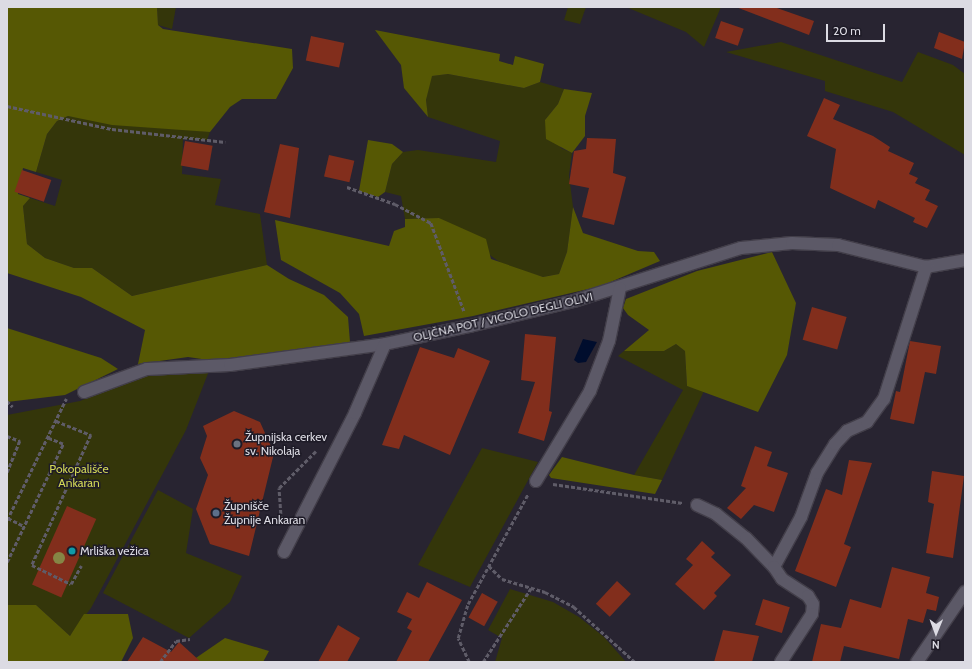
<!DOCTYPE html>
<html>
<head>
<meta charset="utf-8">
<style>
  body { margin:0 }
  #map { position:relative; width:972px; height:669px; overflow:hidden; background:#282431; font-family:Cabin,sans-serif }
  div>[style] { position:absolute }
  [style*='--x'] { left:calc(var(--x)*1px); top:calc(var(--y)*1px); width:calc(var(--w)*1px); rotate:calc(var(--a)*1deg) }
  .green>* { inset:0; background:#34360a }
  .forest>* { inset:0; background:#565804 }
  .water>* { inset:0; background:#000d2d }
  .building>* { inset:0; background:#822e1c; transform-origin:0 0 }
  .path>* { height:2.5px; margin-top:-1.25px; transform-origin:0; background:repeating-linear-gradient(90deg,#5f5c68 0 4px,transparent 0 6px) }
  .roads { filter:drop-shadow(1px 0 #423e49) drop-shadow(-1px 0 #423e49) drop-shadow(0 1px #423e49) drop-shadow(0 -1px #423e49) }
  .street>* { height:12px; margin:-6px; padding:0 6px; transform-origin:6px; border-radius:6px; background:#5c5967 }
  .trees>* { width:12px; height:12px; margin:-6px; border-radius:50%; background:#858645 }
  .dots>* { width:11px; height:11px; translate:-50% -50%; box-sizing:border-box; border:2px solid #1e1b27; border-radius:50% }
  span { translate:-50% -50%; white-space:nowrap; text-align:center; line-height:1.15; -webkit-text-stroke:3px #1e1b27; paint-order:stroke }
  .street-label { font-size:12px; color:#dcdbe3 }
  .poi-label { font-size:12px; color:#dcdbe3 }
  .left { translate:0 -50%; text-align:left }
  .park-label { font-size:12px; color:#d1d656 }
  .frame { position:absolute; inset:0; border:8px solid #dcdbe3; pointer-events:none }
  .north { position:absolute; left:916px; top:613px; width:40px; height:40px; -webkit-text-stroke:3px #1e1b27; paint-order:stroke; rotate:181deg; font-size:11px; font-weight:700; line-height:16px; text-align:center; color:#dcdbe3 }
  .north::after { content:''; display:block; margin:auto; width:14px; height:18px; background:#dcdbe3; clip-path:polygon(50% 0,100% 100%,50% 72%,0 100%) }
  .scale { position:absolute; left:826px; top:24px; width:59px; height:18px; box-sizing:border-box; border:2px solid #dcdbe3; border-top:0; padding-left:5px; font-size:12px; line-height:14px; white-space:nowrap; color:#dcdbe3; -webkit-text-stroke:3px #1e1b27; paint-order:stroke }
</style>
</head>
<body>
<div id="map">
  <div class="green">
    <i style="clip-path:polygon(157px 7px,176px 7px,172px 29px,158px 25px)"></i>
    <i style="clip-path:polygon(568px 7px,586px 7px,580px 24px,564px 20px)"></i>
    <i style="clip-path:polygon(626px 7px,721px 7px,704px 47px,686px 32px)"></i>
    <i style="clip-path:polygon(781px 42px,902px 82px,918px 52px,953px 65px,965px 74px,965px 155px,893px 112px,825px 91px,825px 81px,726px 52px)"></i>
    <i style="clip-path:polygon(448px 74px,524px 88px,540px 82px,564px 89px,558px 104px,545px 120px,561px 148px,572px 153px,569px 175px,573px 207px,567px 252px,559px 274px,543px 277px,505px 266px,439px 218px,405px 219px,401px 196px,385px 192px,392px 164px,403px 152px,418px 150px,496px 162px,500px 141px,428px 117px,426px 100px,431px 76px)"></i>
    <i style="clip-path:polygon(68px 116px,210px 132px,207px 140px,183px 139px,182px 174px,221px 179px,215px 205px,260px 214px,267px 265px,132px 296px,92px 268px,74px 268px,45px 258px,27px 244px,23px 206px,30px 198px,55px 206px,62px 180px,36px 172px,47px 134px,57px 121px)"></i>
    <i style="clip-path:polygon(676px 344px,685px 351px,687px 386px,704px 391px,662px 480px,634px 475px,683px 390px,618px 356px,624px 351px,664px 351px)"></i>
    <i style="clip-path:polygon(209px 371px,186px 430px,91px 608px,70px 636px,36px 605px,7px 605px,7px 415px,80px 401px,146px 375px)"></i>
    <i style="clip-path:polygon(482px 448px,538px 462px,470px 587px,418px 565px)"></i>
    <i style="clip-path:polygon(158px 490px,193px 509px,186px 553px,242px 576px,230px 602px,189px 638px,103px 593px)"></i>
    <i style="clip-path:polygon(510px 589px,553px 602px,579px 617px,604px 637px,626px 662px,495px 662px,502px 638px,488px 630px)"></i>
  </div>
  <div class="forest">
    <i style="clip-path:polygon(7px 7px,157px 7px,158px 25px,163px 29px,292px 49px,293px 68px,276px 99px,242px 99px,230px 107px,210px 132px,112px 125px,68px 116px,57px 121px,47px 134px,36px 172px,23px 168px,18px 194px,30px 198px,23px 206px,27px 244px,45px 258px,74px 268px,92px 268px,132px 296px,267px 265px,289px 279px,324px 295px,348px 317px,350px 342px,229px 363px,188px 357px,138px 364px,145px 330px,81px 297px,7px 273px)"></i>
    <i style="clip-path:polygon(375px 30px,500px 54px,499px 61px,513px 65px,515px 56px,544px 64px,540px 82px,524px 88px,448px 74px,432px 76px,426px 100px,428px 117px,404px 88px,401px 65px)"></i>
    <i style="clip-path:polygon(564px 89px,592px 93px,585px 116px,585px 136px,572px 153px,546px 139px,545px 120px,558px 104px)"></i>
    <i style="clip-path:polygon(368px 140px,392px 144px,403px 152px,392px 164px,385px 192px,378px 197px,359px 191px)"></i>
    <i style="clip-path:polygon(573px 207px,583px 233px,638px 251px,654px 252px,660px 261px,601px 286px,473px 316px,364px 336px,359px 314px,340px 293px,281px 260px,275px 220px,389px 246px,394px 231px,405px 227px,405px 219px,439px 218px,486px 239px,491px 259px,543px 277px,559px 274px,567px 252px)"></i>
    <i style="clip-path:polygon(772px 252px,796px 303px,787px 355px,758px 412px,687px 386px,685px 351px,676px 344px,664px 351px,624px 351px,649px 330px,628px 315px,623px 308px,626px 299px,697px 271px)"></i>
    <i style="clip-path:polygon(7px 328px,101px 358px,118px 369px,65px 395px,7px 402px)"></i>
    <i style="clip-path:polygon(562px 457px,634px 475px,662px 480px,655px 494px,551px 478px,549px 475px)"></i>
    <i style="clip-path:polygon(7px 605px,36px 605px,70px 636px,84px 614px,128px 614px,133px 638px,121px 662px,7px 662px)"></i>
    <i style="clip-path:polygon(225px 638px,269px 651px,263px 662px,190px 662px)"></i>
  </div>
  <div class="water">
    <i style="clip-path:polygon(583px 339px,597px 342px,586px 362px,578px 363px,574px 360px)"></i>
  </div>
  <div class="building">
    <i style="clip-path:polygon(736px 7px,774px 7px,814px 21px,809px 35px)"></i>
    <i style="left:721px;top:21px;width:24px;height:18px;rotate:19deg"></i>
    <i style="clip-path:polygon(939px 32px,965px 42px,962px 59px,934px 48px)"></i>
    <i style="left:311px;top:36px;width:34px;height:25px;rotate:12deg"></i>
    <i style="clip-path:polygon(824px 98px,840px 105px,833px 119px,873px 136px,890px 147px,888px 151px,914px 163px,909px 174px,918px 178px,915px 183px,930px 190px,925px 200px,938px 206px,927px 228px,913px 222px,915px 218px,878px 200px,875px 209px,830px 188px,836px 149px,807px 136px)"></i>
    <i style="clip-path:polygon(587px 138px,616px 139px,613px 173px,626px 177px,614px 225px,582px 217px,589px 188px,569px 184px,574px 151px,586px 149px)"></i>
    <i style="left:185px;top:141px;width:28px;height:25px;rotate:10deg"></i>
    <i style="clip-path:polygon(280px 144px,299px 148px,290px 218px,264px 212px)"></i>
    <i style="left:329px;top:155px;width:26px;height:22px;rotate:13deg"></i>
    <i style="left:22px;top:170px;width:31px;height:23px;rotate:19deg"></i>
    <i style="left:812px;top:307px;width:36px;height:34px;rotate:16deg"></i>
    <i style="clip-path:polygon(525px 334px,556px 337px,549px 411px,552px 412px,544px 441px,518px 433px,535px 382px,521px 380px)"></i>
    <i style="clip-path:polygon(910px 341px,941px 346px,936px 374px,925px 372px,914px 424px,890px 419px,896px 391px,900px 392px)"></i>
    <i style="clip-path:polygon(420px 347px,454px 358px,458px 348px,490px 361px,450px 455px,404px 435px,399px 449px,382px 445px)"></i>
    <i style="clip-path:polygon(234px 411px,260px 422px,274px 453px,249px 556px,210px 544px,196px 509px,208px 475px,200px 458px,207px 436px,203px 426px)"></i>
    <i style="clip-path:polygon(755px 446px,772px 452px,767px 466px,788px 473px,774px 512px,754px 505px,741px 519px,727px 508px,746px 488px,741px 486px)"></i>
    <i style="clip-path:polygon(849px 460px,872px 463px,844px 544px,851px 547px,836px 587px,795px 571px,826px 489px,842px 495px)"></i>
    <i style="clip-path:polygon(932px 471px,964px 476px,953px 558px,926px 553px,934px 504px,928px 502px)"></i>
    <i style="left:67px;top:506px;width:32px;height:86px;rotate:24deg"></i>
    <i style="clip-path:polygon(702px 541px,715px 553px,711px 557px,731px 575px,714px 593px,717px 596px,704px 610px,675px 584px,693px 565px,686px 559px)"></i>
    <i style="clip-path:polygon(892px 567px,930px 577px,926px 593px,939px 597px,936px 611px,927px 609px,923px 623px,908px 619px,899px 659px,844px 646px,840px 662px,812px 662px,821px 624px,841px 628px,850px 599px,881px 608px)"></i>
    <i style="left:617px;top:581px;width:19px;height:31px;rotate:43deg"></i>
    <i style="clip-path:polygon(427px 582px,462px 600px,428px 662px,396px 662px,412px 631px,407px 628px,412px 619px,397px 612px,407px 592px,419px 598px)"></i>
    <i style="left:482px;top:593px;width:18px;height:28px;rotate:29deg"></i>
    <i style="left:763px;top:599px;width:28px;height:27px;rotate:17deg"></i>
    <i style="clip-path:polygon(338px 625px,360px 638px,347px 662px,318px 662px)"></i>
    <i style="clip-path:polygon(723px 630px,759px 636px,752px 662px,714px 662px)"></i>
    <i style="clip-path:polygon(143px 637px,171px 652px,179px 642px,201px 662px,127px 662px)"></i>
  </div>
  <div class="path">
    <i style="--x:7;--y:106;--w:107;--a:12.4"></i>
    <i style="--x:112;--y:129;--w:114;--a:6.6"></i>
    <i style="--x:347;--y:187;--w:51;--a:19.5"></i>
    <i style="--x:395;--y:204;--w:41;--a:27.8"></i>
    <i style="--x:431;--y:223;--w:94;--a:69.4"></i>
    <i style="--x:7;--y:401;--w:8;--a:45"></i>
    <i style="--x:56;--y:421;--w:38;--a:22"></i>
    <i style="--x:91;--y:435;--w:143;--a:114.4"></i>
    <i style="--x:32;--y:565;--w:43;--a:26"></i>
    <i style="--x:71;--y:584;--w:21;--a:-61"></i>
    <i style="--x:7;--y:436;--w:14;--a:21"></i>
    <i style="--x:20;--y:441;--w:35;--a:112"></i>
    <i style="--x:553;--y:484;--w:131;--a:8.3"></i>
    <i style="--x:8;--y:518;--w:18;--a:27"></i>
    <i style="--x:7;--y:520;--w:135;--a:-64"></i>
    <i style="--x:281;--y:520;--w:32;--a:-94"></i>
    <i style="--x:279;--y:488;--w:52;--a:-45"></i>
    <i style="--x:7;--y:562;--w:131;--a:-64.6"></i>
    <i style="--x:63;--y:444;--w:16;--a:-158"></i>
    <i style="--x:489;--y:566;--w:18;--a:45"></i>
    <i style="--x:502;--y:579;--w:45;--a:16.8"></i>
    <i style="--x:545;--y:592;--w:33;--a:27"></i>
    <i style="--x:574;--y:607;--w:82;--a:42"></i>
    <i style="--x:160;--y:662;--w:26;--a:-53"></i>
    <i style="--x:176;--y:641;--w:14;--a:-8"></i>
    <i style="--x:469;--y:662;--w:26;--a:-115"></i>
    <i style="--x:458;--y:638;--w:35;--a:-74"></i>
    <i style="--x:468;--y:604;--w:125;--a:-61.4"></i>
    <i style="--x:483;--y:662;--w:88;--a:-57"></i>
  </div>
  <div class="roads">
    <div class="street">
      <i style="--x:84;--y:392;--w:67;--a:-20.1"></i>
      <i style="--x:147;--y:369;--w:83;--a:-2.8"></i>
      <i style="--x:230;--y:365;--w:156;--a:-7.7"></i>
      <i style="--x:385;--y:344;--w:87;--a:-12"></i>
      <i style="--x:470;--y:326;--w:107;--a:-13.5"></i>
      <i style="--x:574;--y:301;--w:175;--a:-17.6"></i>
      <i style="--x:741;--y:248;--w:51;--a:-5.6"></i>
      <i style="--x:792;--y:243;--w:46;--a:2.5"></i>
      <i style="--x:838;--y:245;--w:91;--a:14"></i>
      <i style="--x:926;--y:267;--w:40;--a:-10"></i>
      <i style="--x:536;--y:481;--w:105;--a:-59"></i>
      <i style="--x:590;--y:391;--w:53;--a:-69.2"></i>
      <i style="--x:609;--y:341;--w:54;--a:-78.3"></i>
      <i style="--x:697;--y:505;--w:21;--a:25"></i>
      <i style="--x:716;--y:514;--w:38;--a:39"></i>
      <i style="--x:746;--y:538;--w:40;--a:46"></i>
      <i style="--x:774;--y:567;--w:57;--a:-61.6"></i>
      <i style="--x:801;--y:517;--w:47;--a:-70"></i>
      <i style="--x:817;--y:473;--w:34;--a:-58"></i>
      <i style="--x:835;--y:444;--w:18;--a:-47"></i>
      <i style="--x:847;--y:431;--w:22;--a:-24"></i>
      <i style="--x:867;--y:422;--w:29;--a:-54"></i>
      <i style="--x:884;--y:399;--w:139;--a:-72.3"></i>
      <i style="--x:284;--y:552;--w:156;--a:-62.9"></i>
      <i style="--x:355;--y:413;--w:75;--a:-66.5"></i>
      <i style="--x:774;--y:567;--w:14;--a:56"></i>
      <i style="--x:782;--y:579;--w:31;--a:33"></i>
      <i style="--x:808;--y:596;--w:9;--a:58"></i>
      <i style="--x:813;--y:604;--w:10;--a:96"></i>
      <i style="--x:812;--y:614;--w:57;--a:122.9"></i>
      <i style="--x:917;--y:662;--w:85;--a:-55.6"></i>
    </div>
  </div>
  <div class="trees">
    <i style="left:59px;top:558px"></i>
  </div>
  <div class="dots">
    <i style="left:237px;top:444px;background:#6b7280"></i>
    <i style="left:216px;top:513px;background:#5c6f8a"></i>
    <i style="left:72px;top:551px;background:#0f9aa8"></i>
  </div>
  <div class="street-label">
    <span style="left:503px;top:317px;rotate:-13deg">OLJČNA POT / VICOLO DEGLI OLIVI</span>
  </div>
  <div class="poi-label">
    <span class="left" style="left:245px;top:444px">Župnijska cerkev<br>sv. Nikolaja</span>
    <span class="left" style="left:224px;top:513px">Župnišče<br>Župnije Ankaran</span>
    <span class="left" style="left:80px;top:551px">Mrliška vežica</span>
  </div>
  <div class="park-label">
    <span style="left:79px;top:476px">Pokopališče<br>Ankaran</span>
  </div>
  <div class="frame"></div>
  <div class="north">N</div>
  <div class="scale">20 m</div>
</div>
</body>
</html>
